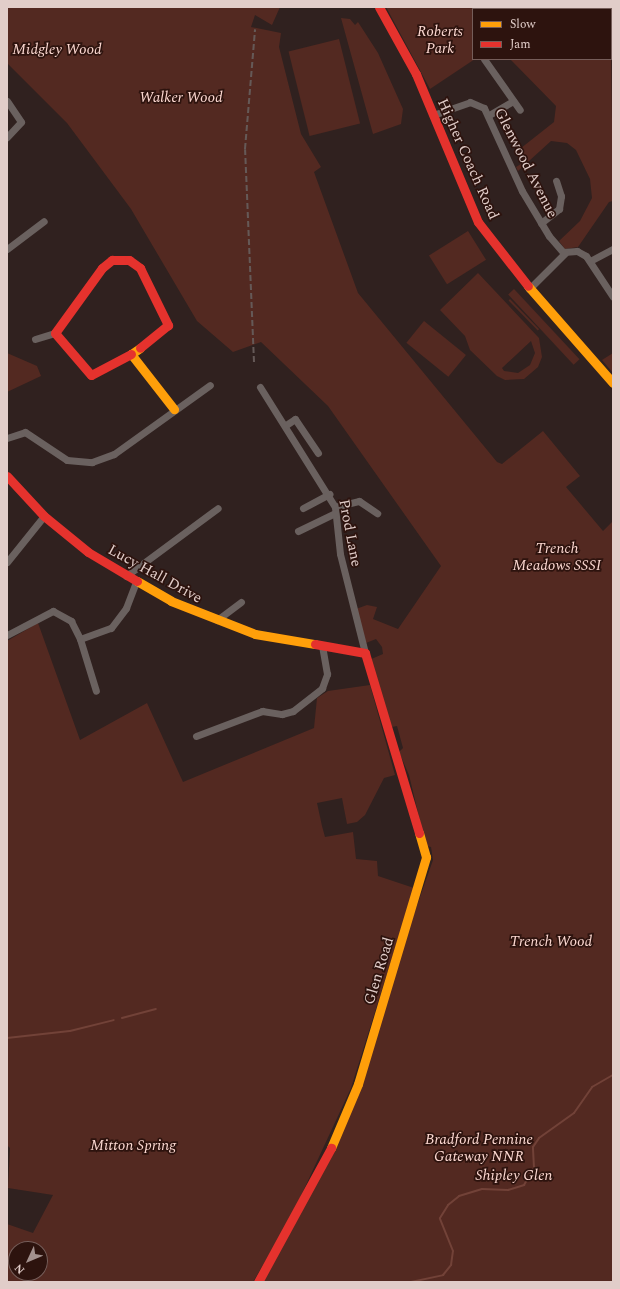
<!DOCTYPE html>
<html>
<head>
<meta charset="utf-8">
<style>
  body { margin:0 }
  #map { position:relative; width:620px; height:1289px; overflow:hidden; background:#30211f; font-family:Spectral,serif }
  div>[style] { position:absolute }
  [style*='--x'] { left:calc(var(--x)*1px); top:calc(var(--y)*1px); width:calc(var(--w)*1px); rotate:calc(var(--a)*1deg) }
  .green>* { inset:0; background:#532921; transform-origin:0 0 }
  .water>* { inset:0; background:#724238 }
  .stream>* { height:2px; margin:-1px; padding:0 1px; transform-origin:1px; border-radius:1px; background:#724238 }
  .street>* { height:7px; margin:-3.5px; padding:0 3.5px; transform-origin:3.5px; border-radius:3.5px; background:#6a615f }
  .slow>* { height:9px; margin:-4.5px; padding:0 4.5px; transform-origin:4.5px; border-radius:4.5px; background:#ff9f0a }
  .jam>* { height:9px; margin:-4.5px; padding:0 4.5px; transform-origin:4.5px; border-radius:4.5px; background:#e5322d }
  .rail>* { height:2px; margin-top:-1px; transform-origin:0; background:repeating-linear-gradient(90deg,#655957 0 6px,transparent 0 9px) }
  span { translate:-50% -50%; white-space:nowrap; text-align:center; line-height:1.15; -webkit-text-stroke:3.5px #2d130e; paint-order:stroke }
  .park-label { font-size:15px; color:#fcd8d1; font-style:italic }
  .street-label { font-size:15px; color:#e1cdc9 }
  .frame { position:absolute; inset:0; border:8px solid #e1cdc9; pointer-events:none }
  .legend { position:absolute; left:472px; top:8px; width:140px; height:52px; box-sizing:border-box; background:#2d130e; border:1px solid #755d59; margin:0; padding:5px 7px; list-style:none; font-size:12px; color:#e1cdc9 }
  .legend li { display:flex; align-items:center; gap:8px; height:20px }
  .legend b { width:20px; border:1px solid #755d59 }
  .north { position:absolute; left:8px; top:1241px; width:40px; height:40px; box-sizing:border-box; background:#2d130e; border:1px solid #755d59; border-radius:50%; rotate:226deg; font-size:11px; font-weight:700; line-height:16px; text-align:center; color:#e1cdc9 }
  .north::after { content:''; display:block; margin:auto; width:14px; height:18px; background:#a3918e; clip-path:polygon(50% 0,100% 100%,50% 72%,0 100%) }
</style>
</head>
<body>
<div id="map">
  <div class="green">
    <i style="clip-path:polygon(7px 7px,280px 7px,272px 25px,255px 15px,251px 27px,281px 33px,279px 47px,301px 134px,321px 167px,314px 172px,358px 293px,497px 462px,502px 464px,543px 431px,580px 476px,566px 487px,603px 531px,613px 521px,613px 1282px,260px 1282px,328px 1158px,433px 860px,431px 847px,426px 846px,409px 775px,399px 752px,403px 748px,397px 726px,392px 727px,369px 660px,383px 654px,382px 647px,376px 639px,366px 643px,356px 609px,367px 605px,377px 607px,373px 619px,398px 629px,441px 566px,328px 406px,261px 342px,233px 352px,197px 321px,131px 209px,67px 123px,7px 63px)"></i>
    <i style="clip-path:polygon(386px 7px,592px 7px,593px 9px,473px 9px,475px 59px,430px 89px)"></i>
    <i style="clip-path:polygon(341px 18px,350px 19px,355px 25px,358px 22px,378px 53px,403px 109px,401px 124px,373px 134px)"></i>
    <i style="left:339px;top:39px;width:87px;height:52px;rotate:76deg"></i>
    <i style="clip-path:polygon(611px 40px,613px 201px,609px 202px,578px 247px,565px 249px,559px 241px,580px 221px,592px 198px,590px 179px,576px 150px,567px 143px,551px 141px,518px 171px,516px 167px,521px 164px,516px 152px,554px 122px,556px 106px,510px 59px,611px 59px)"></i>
    <i style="left:468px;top:231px;width:34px;height:46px;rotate:58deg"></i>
    <i style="clip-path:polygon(evenodd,478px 273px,539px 338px,542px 357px,538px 367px,524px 379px,505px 380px,497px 376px,470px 350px,465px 336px,440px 310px,478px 273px,531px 341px,535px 353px,530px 365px,518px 373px,504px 371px,502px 368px,531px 341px)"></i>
    <i style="left:514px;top:289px;width:96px;height:8px;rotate:47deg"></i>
    <i style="left:510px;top:299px;width:42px;height:2px;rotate:46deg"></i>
    <i style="left:424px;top:321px;width:54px;height:28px;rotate:39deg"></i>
    <i style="clip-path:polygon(7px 353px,37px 366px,41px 376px,7px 392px)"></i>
    <i style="clip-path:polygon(613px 353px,613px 373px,602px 360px)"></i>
    <i style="clip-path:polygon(evenodd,38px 623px,80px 740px,147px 703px,183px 782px,314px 728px,317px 698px,328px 691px,370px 685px,395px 775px,384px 778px,365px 815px,357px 822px,347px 824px,342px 798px,317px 803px,322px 826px,325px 837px,353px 832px,356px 859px,377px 861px,378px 876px,414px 888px,351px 1088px,292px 1215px,253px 1282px,7px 1282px,7px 1224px,33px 1233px,53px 1195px,8px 1188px,10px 1148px,7px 1145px,7px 641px,38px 623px,16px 1249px,40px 1249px,40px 1273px,16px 1273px,16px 1249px)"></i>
  </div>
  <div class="water">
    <i style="clip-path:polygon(592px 7px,613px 7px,613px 43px,611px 9px)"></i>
  </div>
  <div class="stream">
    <i style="--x:122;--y:1018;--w:35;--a:-15"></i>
    <i style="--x:7;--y:1038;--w:63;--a:-6.3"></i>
    <i style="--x:70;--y:1031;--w:45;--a:-14"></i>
    <i style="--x:411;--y:1282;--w:33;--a:-12"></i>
    <i style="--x:443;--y:1275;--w:13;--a:-51"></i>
    <i style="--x:451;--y:1265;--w:14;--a:-82"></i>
    <i style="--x:453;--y:1251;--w:35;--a:-112"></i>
    <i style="--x:440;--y:1218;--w:15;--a:-58"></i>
    <i style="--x:448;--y:1205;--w:14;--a:-39"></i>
    <i style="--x:459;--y:1196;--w:24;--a:-17"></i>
    <i style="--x:482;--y:1189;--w:26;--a:2"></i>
    <i style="--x:508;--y:1190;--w:17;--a:-17"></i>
    <i style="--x:524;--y:1185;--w:20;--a:-60"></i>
    <i style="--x:534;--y:1168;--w:21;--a:-93"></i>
    <i style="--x:533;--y:1147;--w:11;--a:-56"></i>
    <i style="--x:539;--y:1138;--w:43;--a:-35.5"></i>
    <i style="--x:574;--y:1113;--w:32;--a:-55"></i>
    <i style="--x:592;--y:1087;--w:24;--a:-30"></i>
  </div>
  <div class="street">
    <i style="--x:484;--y:59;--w:62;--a:54.8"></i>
    <i style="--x:7;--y:101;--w:25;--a:56"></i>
    <i style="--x:21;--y:122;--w:21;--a:133"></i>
    <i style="--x:433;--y:115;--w:39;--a:-19"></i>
    <i style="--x:470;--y:102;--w:15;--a:23"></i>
    <i style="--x:484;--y:108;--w:91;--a:65.4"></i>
    <i style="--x:522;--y:191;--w:52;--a:59"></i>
    <i style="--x:549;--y:236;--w:21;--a:49"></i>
    <i style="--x:563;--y:252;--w:14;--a:-4"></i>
    <i style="--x:577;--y:251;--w:10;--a:29"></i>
    <i style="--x:586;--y:256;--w:49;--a:56.6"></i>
    <i style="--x:489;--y:115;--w:28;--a:-30"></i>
    <i style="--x:541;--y:223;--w:23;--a:-38"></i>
    <i style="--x:559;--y:209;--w:13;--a:-81"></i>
    <i style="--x:561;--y:196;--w:16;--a:-108"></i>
    <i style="--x:7;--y:249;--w:46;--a:-37.1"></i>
    <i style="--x:590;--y:261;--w:26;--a:-28"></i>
    <i style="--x:529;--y:289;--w:51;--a:-45"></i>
    <i style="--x:35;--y:339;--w:21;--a:-17"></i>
    <i style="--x:260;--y:387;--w:142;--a:58"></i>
    <i style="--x:335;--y:507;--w:47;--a:83.9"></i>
    <i style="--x:340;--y:554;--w:102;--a:75.8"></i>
    <i style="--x:286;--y:425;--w:11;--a:-34"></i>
    <i style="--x:295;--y:419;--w:41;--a:55.9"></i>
    <i style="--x:7;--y:438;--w:19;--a:-18"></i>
    <i style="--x:25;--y:432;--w:50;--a:33.7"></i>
    <i style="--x:67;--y:460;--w:25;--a:5"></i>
    <i style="--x:92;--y:462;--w:23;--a:-20"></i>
    <i style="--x:114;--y:454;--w:118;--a:-35.7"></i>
    <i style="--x:335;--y:507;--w:25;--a:-14"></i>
    <i style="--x:359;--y:501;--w:22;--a:34"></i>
    <i style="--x:303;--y:508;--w:30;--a:-28"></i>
    <i style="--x:298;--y:531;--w:41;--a:-25.9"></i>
    <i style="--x:7;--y:562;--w:59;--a:-51.2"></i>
    <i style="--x:126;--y:576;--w:114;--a:-36.5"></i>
    <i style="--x:217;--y:620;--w:30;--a:-37"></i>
    <i style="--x:7;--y:635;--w:52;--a:-27.6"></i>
    <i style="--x:53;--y:611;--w:21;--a:29"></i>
    <i style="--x:71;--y:621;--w:20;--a:63"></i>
    <i style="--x:80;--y:639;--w:33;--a:-20"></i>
    <i style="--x:111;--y:628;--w:25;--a:-53"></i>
    <i style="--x:126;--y:608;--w:28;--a:-69"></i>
    <i style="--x:80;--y:639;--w:54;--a:72.9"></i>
    <i style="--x:196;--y:736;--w:71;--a:-20.7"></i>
    <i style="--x:262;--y:711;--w:20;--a:9"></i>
    <i style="--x:282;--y:714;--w:11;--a:-15"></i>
    <i style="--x:293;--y:711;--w:37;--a:-38"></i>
    <i style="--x:322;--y:688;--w:15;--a:-70"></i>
    <i style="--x:327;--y:674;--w:28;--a:-100"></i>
  </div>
  <div class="slow">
    <i style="--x:528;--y:286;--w:129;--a:48.8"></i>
    <i style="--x:140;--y:348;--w:11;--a:146"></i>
    <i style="--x:131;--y:354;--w:70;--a:52"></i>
    <i style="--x:137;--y:581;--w:39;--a:30"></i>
    <i style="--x:171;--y:601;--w:90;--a:21.4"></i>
    <i style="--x:255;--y:634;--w:61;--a:9.5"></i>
    <i style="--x:331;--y:1148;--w:69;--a:-67.1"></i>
    <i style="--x:358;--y:1084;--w:237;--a:-73.3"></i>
    <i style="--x:426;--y:857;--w:25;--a:-106"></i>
  </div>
  <div class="jam">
    <i style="--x:379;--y:7;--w:77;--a:61.1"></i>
    <i style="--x:416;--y:74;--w:160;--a:67.3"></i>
    <i style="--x:478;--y:222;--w:81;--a:52"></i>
    <i style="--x:131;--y:354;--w:45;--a:152.3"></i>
    <i style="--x:91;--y:375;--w:55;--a:-130.6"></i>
    <i style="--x:55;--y:333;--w:80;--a:-54.1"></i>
    <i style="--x:102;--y:268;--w:13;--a:-39"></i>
    <i style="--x:112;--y:260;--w:17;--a:0"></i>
    <i style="--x:129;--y:260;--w:14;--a:36"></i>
    <i style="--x:140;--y:268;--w:64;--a:63.8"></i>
    <i style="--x:168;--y:325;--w:36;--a:141"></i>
    <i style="--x:7;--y:476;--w:54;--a:47.2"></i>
    <i style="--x:44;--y:516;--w:57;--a:39.3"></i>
    <i style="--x:88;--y:552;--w:57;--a:30.6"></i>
    <i style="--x:315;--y:644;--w:51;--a:10.2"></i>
    <i style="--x:365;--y:653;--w:188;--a:73.3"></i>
    <i style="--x:258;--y:1282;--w:153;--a:-61.4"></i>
  </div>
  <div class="rail">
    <i style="--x:254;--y:362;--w:213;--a:-92.4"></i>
    <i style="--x:245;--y:149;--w:120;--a:-85.2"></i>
  </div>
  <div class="park-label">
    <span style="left:440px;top:40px">Roberts<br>Park</span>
    <span style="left:57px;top:50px">Midgley Wood</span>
    <span style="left:181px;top:98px">Walker Wood</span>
    <span style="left:557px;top:557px">Trench<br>Meadows SSSI</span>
    <span style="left:551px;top:942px">Trench Wood</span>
    <span style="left:479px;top:1148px">Bradford Pennine<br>Gateway NNR</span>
    <span style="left:133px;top:1146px">Mitton Spring</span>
    <span style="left:514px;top:1176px">Shipley Glen</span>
  </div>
  <div class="street-label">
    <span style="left:468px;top:159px;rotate:66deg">Higher Coach Road</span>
    <span style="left:526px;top:163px;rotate:63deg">Glenwood Avenue</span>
    <span style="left:350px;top:533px;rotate:79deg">Prod Lane</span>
    <span style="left:155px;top:574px;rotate:29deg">Lucy Hall Drive</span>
    <span style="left:379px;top:971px;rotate:-73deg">Glen Road</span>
  </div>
  <div class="frame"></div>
  <ul class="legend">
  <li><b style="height:5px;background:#ff9f0a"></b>Slow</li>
  <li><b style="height:5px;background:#e5322d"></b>Jam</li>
  </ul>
  <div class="north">N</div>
</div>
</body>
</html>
